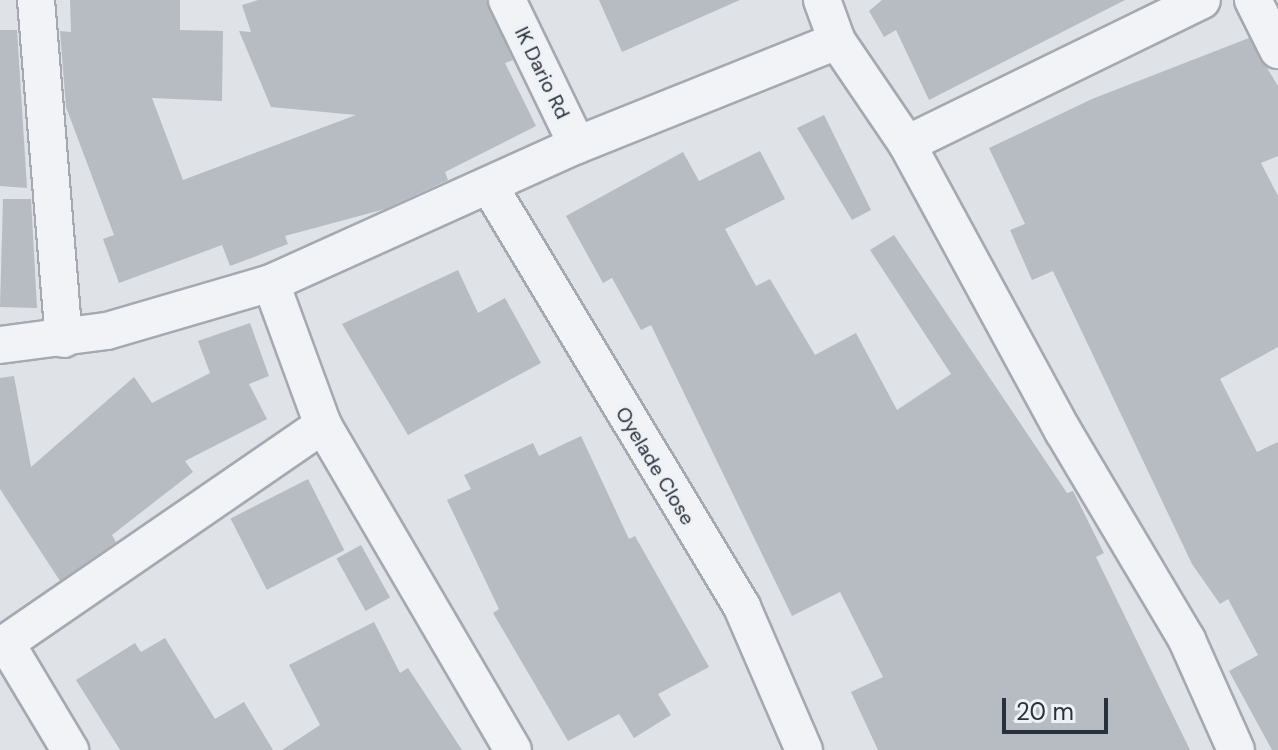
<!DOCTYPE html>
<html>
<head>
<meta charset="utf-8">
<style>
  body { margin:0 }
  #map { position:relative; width:1278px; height:750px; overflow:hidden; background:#dfe2e7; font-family:"DM Sans",sans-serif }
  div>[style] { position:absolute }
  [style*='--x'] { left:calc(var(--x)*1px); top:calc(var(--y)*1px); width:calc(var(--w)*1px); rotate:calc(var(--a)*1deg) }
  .building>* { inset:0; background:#b7bcc3; transform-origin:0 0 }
  .roads { filter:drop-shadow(2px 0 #a5a9b1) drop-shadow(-2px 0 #a5a9b1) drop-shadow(0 2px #a5a9b1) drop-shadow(0 -2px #a5a9b1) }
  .street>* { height:36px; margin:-18px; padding:0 18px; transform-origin:18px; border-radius:18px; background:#f1f3f6 }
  span { translate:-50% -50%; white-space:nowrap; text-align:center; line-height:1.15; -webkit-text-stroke:6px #eef1f5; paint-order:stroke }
  .street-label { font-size:20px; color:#29313d }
  .scale { position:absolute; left:1002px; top:698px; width:106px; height:36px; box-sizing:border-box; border:4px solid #29313d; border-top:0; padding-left:10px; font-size:24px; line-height:28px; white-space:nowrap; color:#29313d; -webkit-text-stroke:6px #eef1f5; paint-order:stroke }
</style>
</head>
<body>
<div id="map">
  <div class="building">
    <i style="clip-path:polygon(70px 0,180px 0,180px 30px,223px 31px,222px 101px,152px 98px,183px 180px,356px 115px,271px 107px,239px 31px,251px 32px,242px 5px,258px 0,486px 0,513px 60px,505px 63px,536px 126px,445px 172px,448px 180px,385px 209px,285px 236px,288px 244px,230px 266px,222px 245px,119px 283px,103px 239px,114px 235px,66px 107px,60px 31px,71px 32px)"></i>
    <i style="clip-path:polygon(599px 0,740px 0,622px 52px)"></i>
    <i style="clip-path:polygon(882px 0,1125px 0,929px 100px,896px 30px,884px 37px,869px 11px)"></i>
    <i style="clip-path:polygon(0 30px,17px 30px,27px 188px,0 186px)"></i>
    <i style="clip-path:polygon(1249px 38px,1278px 86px,1278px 156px,1261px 163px,1278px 196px,1278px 347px,1220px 379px,1257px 452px,1278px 442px,1278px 750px,1272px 750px,1229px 671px,1258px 655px,1228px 599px,1220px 604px,1192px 564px,1053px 271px,1032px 280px,1010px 230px,1025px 224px,989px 148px,1092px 99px)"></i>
    <i style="clip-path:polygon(824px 115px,871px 210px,852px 220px,797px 128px)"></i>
    <i style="clip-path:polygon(760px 151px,785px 199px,725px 229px,756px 286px,770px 279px,815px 355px,856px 333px,897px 410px,951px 374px,870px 250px,894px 235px,1067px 493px,1073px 491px,1104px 553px,1096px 557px,1190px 750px,878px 750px,851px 692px,883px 677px,840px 592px,792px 616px,651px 325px,641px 330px,612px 278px,603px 283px,566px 216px,683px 152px,699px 181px)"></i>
    <i style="clip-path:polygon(3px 199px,31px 199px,37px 308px,0 307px)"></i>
    <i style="clip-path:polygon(458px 270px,478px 313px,505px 298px,541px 363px,408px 435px,342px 324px)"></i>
    <i style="clip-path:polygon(250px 323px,269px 376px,249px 384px,267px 419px,185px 461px,193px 472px,112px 535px,116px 542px,60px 581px,0 489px,0 378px,14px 376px,31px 467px,134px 377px,152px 403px,210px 373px,198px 341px)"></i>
    <i style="clip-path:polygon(581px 436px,629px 539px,635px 536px,709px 667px,658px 694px,671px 715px,634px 738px,619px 714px,568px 741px,493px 613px,499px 609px,447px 500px,471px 489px,464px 475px,533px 443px,539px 456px)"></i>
    <i style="left:308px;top:479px;width:80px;height:87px;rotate:63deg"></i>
    <i style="left:361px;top:545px;width:60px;height:28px;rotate:61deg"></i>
    <i style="clip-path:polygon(374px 622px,400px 673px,408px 668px,462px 750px,282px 750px,320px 725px,289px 665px)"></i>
    <i style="clip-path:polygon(165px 638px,215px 719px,244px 702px,273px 750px,120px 750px,76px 680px,135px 643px,141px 652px)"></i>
  </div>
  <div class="roads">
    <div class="street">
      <i style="--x:36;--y:0;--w:340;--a:85.3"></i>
      <i style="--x:507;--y:0;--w:161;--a:64.2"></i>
      <i style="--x:822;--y:0;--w:44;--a:69.9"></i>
      <i style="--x:837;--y:41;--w:125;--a:55.8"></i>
      <i style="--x:907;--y:144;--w:327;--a:61.5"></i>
      <i style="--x:1063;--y:431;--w:243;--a:59.3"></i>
      <i style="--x:1187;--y:640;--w:120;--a:66"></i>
      <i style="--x:1253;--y:0;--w:56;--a:63.4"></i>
      <i style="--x:907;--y:144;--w:328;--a:-26"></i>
      <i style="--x:491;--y:189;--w:488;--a:59"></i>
      <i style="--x:742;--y:607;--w:156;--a:66.6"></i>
      <i style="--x:271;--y:283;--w:151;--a:69.9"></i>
      <i style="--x:323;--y:425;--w:376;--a:59.7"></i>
      <i style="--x:0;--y:345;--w:108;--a:-7.5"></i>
      <i style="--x:107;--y:331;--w:171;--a:-16.3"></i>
      <i style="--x:271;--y:283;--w:336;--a:-24.3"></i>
      <i style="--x:577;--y:145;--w:280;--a:-21.8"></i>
      <i style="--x:6;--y:643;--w:125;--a:59.1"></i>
      <i style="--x:0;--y:647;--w:392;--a:-34.5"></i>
    </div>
  </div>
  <div class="street-label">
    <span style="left:542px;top:73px;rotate:64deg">IK Dario Rd</span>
    <span style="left:655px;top:466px;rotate:59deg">Oyelade Close</span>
  </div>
  <div class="scale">20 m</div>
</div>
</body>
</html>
